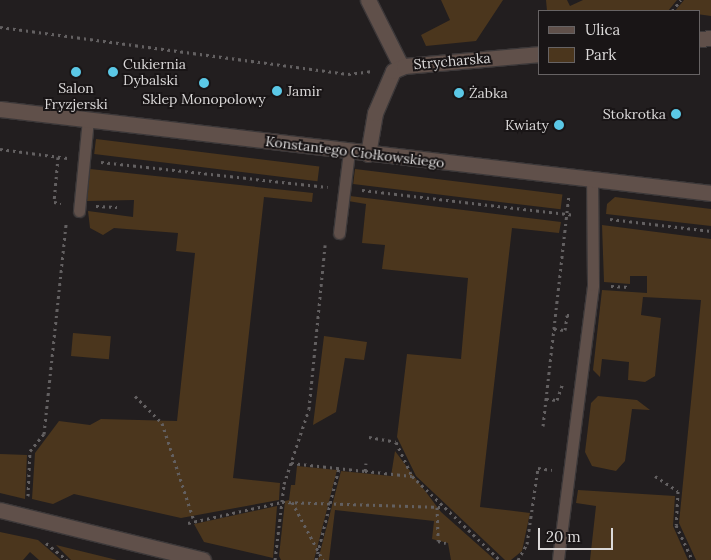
<!DOCTYPE html>
<html>
<head>
<meta charset="utf-8">
<style>
  body { margin:0 }
  #map { position:relative; width:711px; height:560px; overflow:hidden; background:#221e1f; font-family:Lora,serif }
  div>[style] { position:absolute }
  [style*='--x'] { left:calc(var(--x)*1px); top:calc(var(--y)*1px); width:calc(var(--w)*1px); rotate:calc(var(--a)*1deg) }
  .green>* { inset:0; background:#4b361d; transform-origin:0 0 }
  .path>* { height:3px; margin-top:-1.5px; transform-origin:0; background:repeating-linear-gradient(90deg,#636061 0 2.5px,transparent 0 6.5px) }
  .roads { filter:drop-shadow(1px 0 #3c3839) drop-shadow(-1px 0 #3c3839) drop-shadow(0 1px #3c3839) drop-shadow(0 -1px #3c3839) }
  .lane>* { height:11px; margin:-5.5px; padding:0 5.5px; transform-origin:5.5px; border-radius:5.5px; background:#60504a }
  .street>* { height:15px; margin:-7.5px; padding:0 7.5px; transform-origin:7.5px; border-radius:7.5px; background:#60504a }
  .dots>* { width:14px; height:14px; translate:-50% -50%; box-sizing:border-box; border:2px solid #191516; border-radius:50% }
  span { translate:-50% -50%; white-space:nowrap; text-align:center; line-height:1.15; -webkit-text-stroke:4px #191516; paint-order:stroke }
  .street-label { font-size:14px; color:#dbd9d9 }
  .poi-label { font-size:14px; color:#dbd9d9 }
  .left { translate:0 -50%; text-align:left }
  .right { translate:-100% -50%; text-align:right }
  .legend { position:absolute; left:538px; top:10px; width:162px; height:65px; box-sizing:border-box; background:#191516; border:1px solid #676364; margin:0; padding:6px 9px; list-style:none; font-size:15px; color:#dbd9d9 }
  .legend li { display:flex; align-items:center; gap:10px; height:25px }
  .legend b { width:25px; border:1px solid #676364 }
  .scale { position:absolute; left:538px; top:528px; width:75px; height:22px; box-sizing:border-box; border:2px solid #dbd9d9; border-top:0; padding-left:6px; font-size:15px; line-height:18px; white-space:nowrap; color:#dbd9d9; -webkit-text-stroke:4px #191516; paint-order:stroke }
</style>
</head>
<body>
<div id="map">
  <div class="green">
    <i style="clip-path:polygon(441px 0,503px 0,476px 41px,426px 46px,421px 35px,450px 20px)"></i>
    <i style="clip-path:polygon(546px 0,567px 0,570px 6px,583px 0,677px 0,668px 11px,547px 11px)"></i>
    <i style="clip-path:polygon(684px 0,711px 0,711px 16px,675px 11px)"></i>
    <i style="left:96px;top:139px;width:225px;height:15px;rotate:7deg"></i>
    <i style="clip-path:polygon(90px 169px,313px 193px,312px 202px,264px 197px,233px 478px,280px 483px,279px 500px,181px 518px,74px 494px,53px 504px,32px 499px,35px 453px,59px 421px,90px 425px,101px 419px,177px 421px,195px 253px,176px 251px,178px 233px,114px 228px,103px 235px,90px 228px,88px 211px,133px 217px,134px 200px,87px 201px)"></i>
    <i style="left:355px;top:169px;width:209px;height:15px;rotate:7deg"></i>
    <i style="clip-path:polygon(350px 196px,561px 222px,559px 233px,512px 228px,480px 507px,530px 513px,522px 551px,511px 560px,505px 560px,416px 476px,397px 437px,407px 354px,461px 359px,468px 278px,382px 269px,385px 245px,362px 243px,366px 204px,348px 201px)"></i>
    <i style="clip-path:polygon(615px 197px,711px 209px,711px 226px,606px 214px,607px 204px)"></i>
    <i style="clip-path:polygon(602px 225px,711px 239px,711px 560px,696px 560px,679px 523px,701px 300px,643px 297px,641px 315px,661px 318px,655px 376px,645px 382px,628px 380px,629px 362px,602px 359px,600px 377px,593px 370px,602px 290px,647px 293px,647px 276px,630px 276px,630px 284px,604px 282px)"></i>
    <i style="left:73px;top:333px;width:38px;height:23px;rotate:5deg"></i>
    <i style="clip-path:polygon(324px 336px,367px 342px,364px 360px,345px 358px,336px 412px,313px 425px)"></i>
    <i style="clip-path:polygon(598px 396px,637px 400px,650px 410px,632px 409px,625px 461px,616px 471px,592px 466px,585px 452px,591px 403px)"></i>
    <i style="clip-path:polygon(395px 451px,441px 512px,495px 560px,451px 560px,448px 543px,432px 539px,434px 521px,335px 510px,329px 560px,318px 560px,341px 471px,391px 476px)"></i>
    <i style="clip-path:polygon(0 454px,27px 455px,25px 499px,0 493px)"></i>
    <i style="clip-path:polygon(297px 466px,337px 470px,314px 560px,281px 560px,279px 556px,285px 501px,289px 500px,291px 485px,295px 485px)"></i>
    <i style="clip-path:polygon(578px 490px,675px 496px,673px 526px,688px 560px,590px 560px,596px 506px,576px 503px)"></i>
    <i style="clip-path:polygon(277px 506px,273px 558px,204px 542px,194px 524px)"></i>
    <i style="clip-path:polygon(0 532px,38px 540px,61px 560px,39px 560px,30px 552px,23px 560px,0 560px)"></i>
    <i style="clip-path:polygon(56px 545px,117px 560px,71px 560px)"></i>
  </div>
  <div class="path">
    <i style="--x:672;--y:11;--w:14;--a:-51"></i>
    <i style="--x:0;--y:27;--w:351;--a:7.7"></i>
    <i style="--x:348;--y:74;--w:23;--a:-7"></i>
    <i style="--x:0;--y:149;--w:68;--a:7.7"></i>
    <i style="--x:58;--y:157;--w:45;--a:95.1"></i>
    <i style="--x:54;--y:202;--w:7;--a:8"></i>
    <i style="--x:101;--y:162;--w:228;--a:6.3"></i>
    <i style="--x:362;--y:190;--w:213;--a:6.7"></i>
    <i style="--x:96;--y:206;--w:21;--a:3"></i>
    <i style="--x:610;--y:219;--w:102;--a:6.8"></i>
    <i style="--x:611;--y:286;--w:19;--a:3"></i>
    <i style="--x:554;--y:329;--w:11;--a:5"></i>
    <i style="--x:565;--y:330;--w:15;--a:-82"></i>
    <i style="--x:567;--y:315;--w:5;--a:0"></i>
    <i style="--x:135;--y:396;--w:38;--a:45"></i>
    <i style="--x:162;--y:423;--w:100;--a:71.9"></i>
    <i style="--x:546;--y:399;--w:11;--a:5"></i>
    <i style="--x:557;--y:400;--w:18;--a:-71"></i>
    <i style="--x:543;--y:426;--w:232;--a:-83.6"></i>
    <i style="--x:369;--y:437;--w:27;--a:10"></i>
    <i style="--x:396;--y:442;--w:38;--a:65"></i>
    <i style="--x:412;--y:476;--w:122;--a:43.7"></i>
    <i style="--x:291;--y:463;--w:74;--a:6.2"></i>
    <i style="--x:365;--y:471;--w:8;--a:-83"></i>
    <i style="--x:365;--y:471;--w:47;--a:6.1"></i>
    <i style="--x:655;--y:476;--w:27;--a:33"></i>
    <i style="--x:678;--y:491;--w:34;--a:93"></i>
    <i style="--x:676;--y:525;--w:38;--a:65"></i>
    <i style="--x:28;--y:496;--w:45;--a:-87.5"></i>
    <i style="--x:30;--y:451;--w:22;--a:-51"></i>
    <i style="--x:44;--y:434;--w:211;--a:-84"></i>
    <i style="--x:292;--y:502;--w:66;--a:61.9"></i>
    <i style="--x:437;--y:507;--w:34;--a:88"></i>
    <i style="--x:438;--y:541;--w:8;--a:14"></i>
    <i style="--x:188;--y:523;--w:96;--a:-12.6"></i>
    <i style="--x:282;--y:502;--w:160;--a:1.8"></i>
    <i style="--x:46;--y:543;--w:27;--a:39"></i>
    <i style="--x:275;--y:560;--w:77;--a:-83.2"></i>
    <i style="--x:284;--y:484;--w:79;--a:-71.6"></i>
    <i style="--x:309;--y:409;--w:165;--a:-84.4"></i>
    <i style="--x:316;--y:560;--w:95;--a:-76"></i>
    <i style="--x:518;--y:560;--w:18;--a:-61"></i>
    <i style="--x:527;--y:544;--w:77;--a:-81.8"></i>
    <i style="--x:538;--y:468;--w:14;--a:8"></i>
  </div>
  <div class="roads">
    <div class="lane">
      <i style="--x:79;--y:211;--w:91;--a:-84.4"></i>
      <i style="--x:339;--y:233;--w:82;--a:-83"></i>
      <i style="--x:558;--y:559;--w:276;--a:-82.7"></i>
      <i style="--x:593;--y:285;--w:106;--a:-90.5"></i>
    </div>
    <div class="street">
      <i style="--x:368;--y:0;--w:74;--a:63.4"></i>
      <i style="--x:700;--y:39;--w:11;--a:-5"></i>
      <i style="--x:0;--y:109;--w:716;--a:6.74"></i>
      <i style="--x:368;--y:154;--w:42;--a:-80.3"></i>
      <i style="--x:375;--y:113;--w:46;--a:-66.8"></i>
      <i style="--x:393;--y:71;--w:12;--a:-24"></i>
      <i style="--x:404;--y:66;--w:137;--a:-5"></i>
      <i style="--x:0;--y:510;--w:209;--a:13.8"></i>
    </div>
  </div>
  <div class="dots">
    <i style="left:76px;top:72px;background:#5bc8e6"></i>
    <i style="left:113px;top:72px;background:#5bc8e6"></i>
    <i style="left:204px;top:83px;background:#5bc8e6"></i>
    <i style="left:277px;top:91px;background:#5bc8e6"></i>
    <i style="left:459px;top:93px;background:#5bc8e6"></i>
    <i style="left:676px;top:114px;background:#5bc8e6"></i>
    <i style="left:559px;top:125px;background:#5bc8e6"></i>
  </div>
  <div class="street-label">
    <span style="left:452px;top:61px;rotate:-5deg">Strycharska</span>
    <span style="left:355px;top:152px;rotate:7deg">Konstantego Ciołkowskiego</span>
  </div>
  <div class="poi-label">
    <span class="left" style="left:123px;top:72px">Cukiernia<br>Dybalski</span>
    <span style="left:76px;top:96px">Salon<br>Fryzjerski</span>
    <span class="left" style="left:287px;top:91px">Jamir</span>
    <span class="left" style="left:469px;top:93px">Żabka</span>
    <span style="left:204px;top:99px">Sklep Monopolowy</span>
    <span class="right" style="left:666px;top:114px">Stokrotka</span>
    <span class="right" style="left:549px;top:125px">Kwiaty</span>
  </div>
  <ul class="legend">
  <li><b style="height:6px;background:#60504a"></b>Ulica</li>
  <li><b style="height:14px;background:#4b361d"></b>Park</li>
  </ul>
  <div class="scale">20 m</div>
</div>
</body>
</html>
